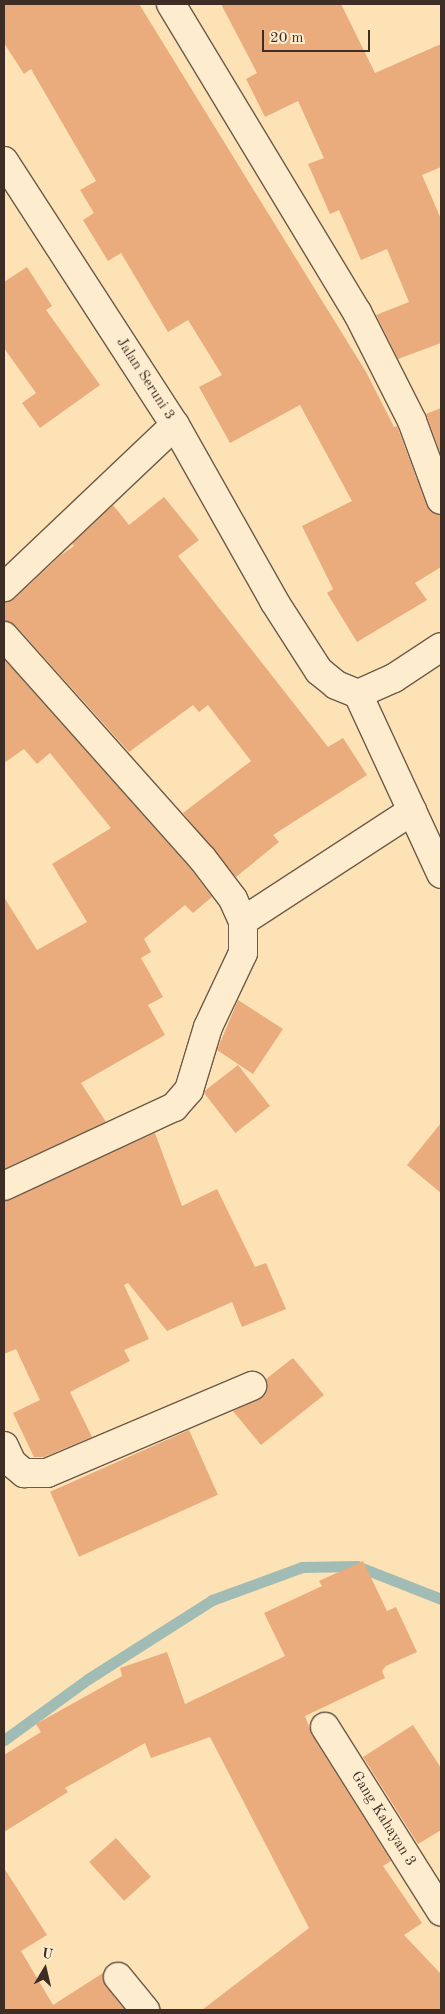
<!DOCTYPE html>
<html>
<head>
<meta charset="utf-8">
<style>
  body { margin:0 }
  #map { position:relative; width:445px; height:2014px; overflow:hidden; background:#fde2b5; font-family:"Old Standard TT",serif }
  div>[style] { position:absolute }
  [style*='--x'] { left:calc(var(--x)*1px); top:calc(var(--y)*1px); width:calc(var(--w)*1px); rotate:calc(var(--a)*1deg) }
  .stream>* { height:11px; margin:-5.5px; padding:0 5.5px; transform-origin:5.5px; border-radius:5.5px; background:#a1bcb5 }
  .building>* { inset:0; background:#eaab7d; transform-origin:0 0 }
  .roads { filter:drop-shadow(1px 0 #6d5a49) drop-shadow(-1px 0 #6d5a49) drop-shadow(0 1px #6d5a49) drop-shadow(0 -1px #6d5a49) }
  .minor>* { height:28px; margin:-14px; padding:0 14px; transform-origin:14px; border-radius:14px; background:#feeccf }
  span { translate:-50% -50%; white-space:nowrap; text-align:center; line-height:1.15; -webkit-text-stroke:5px #feeccf; paint-order:stroke }
  .street-label { font-size:15px; color:#3d2d25 }
  .frame { position:absolute; inset:0; border:5px solid #3d2d25; pointer-events:none }
  .north { position:absolute; left:20px; top:1944px; width:50px; height:50px; -webkit-text-stroke:4px #feeccf; paint-order:stroke; rotate:9deg; font-size:14px; font-weight:700; line-height:20px; text-align:center; color:#3d2d25 }
  .north::after { content:''; display:block; margin:auto; width:18px; height:22px; background:#3d2d25; clip-path:polygon(50% 0,100% 100%,50% 72%,0 100%) }
  .scale { position:absolute; left:262px; top:30px; width:108px; height:22px; box-sizing:border-box; border:2px solid #3d2d25; border-top:0; padding-left:6px; font-size:15px; line-height:18px; white-space:nowrap; color:#3d2d25; -webkit-text-stroke:4px #feeccf; paint-order:stroke }
</style>
</head>
<body>
<div id="map">
  <div class="stream">
    <i style="--x:4;--y:1740;--w:104;--a:-36"></i>
    <i style="--x:88;--y:1679;--w:147;--a:-32.5"></i>
    <i style="--x:212;--y:1600;--w:96;--a:-20.1"></i>
    <i style="--x:302;--y:1567;--w:55;--a:-1"></i>
    <i style="--x:357;--y:1566;--w:90;--a:21.4"></i>
  </div>
  <div class="building">
    <i style="clip-path:polygon(4px 4px,139px 4px,366px 372px,394px 427px,397px 426px,427px 506px,431px 512px,441px 515px,441px 567px,415px 583px,427px 600px,357px 642px,327px 593px,333px 589px,302px 526px,352px 501px,300px 405px,230px 443px,199px 387px,222px 375px,188px 320px,168px 332px,121px 253px,108px 261px,83px 220px,94px 213px,80px 190px,96px 181px,31px 69px,24px 74px,4px 43px)"></i>
    <i style="clip-path:polygon(221px 4px,341px 4px,375px 73px,441px 44px,441px 167px,422px 175px,441px 219px,441px 343px,398px 359px,376px 315px,409px 302px,387px 249px,361px 260px,339px 210px,330px 214px,308px 164px,324px 158px,298px 101px,265px 117px,246px 79px,257px 73px)"></i>
    <i style="clip-path:polygon(27px 267px,52px 306px,46px 310px,100px 385px,40px 428px,22px 403px,36px 393px,4px 348px,4px 282px)"></i>
    <i style="clip-path:polygon(441px 408px,441px 455px,426px 414px)"></i>
    <i style="clip-path:polygon(164px 497px,199px 540px,178px 556px,328px 747px,343px 738px,367px 775px,273px 835px,279px 842px,236px 877px,183px 813px,251px 761px,208px 705px,199px 712px,193px 705px,129px 752px,16px 626px,4px 621px,4px 602px,15px 598px,61px 555px,74px 546px,72px 544px,113px 505px,129px 525px)"></i>
    <i style="clip-path:polygon(4px 659px,190px 868px,212px 897px,193px 913px,185px 905px,144px 939px,151px 952px,141px 958px,163px 997px,148px 1005px,165px 1035px,81px 1083px,106px 1122px,4px 1169px,4px 897px,37px 950px,87px 922px,52px 864px,111px 828px,50px 753px,37px 764px,24px 749px,4px 763px)"></i>
    <i style="clip-path:polygon(238px 1000px,283px 1029px,253px 1074px,217px 1050px)"></i>
    <i style="left:238px;top:1065px;width:52px;height:44px;rotate:52deg"></i>
    <i style="clip-path:polygon(441px 1123px,441px 1193px,407px 1165px)"></i>
    <i style="clip-path:polygon(155px 1133px,182px 1206px,217px 1189px,255px 1267px,266px 1263px,286px 1309px,242px 1327px,232px 1302px,167px 1331px,128px 1283px,124px 1285px,149px 1339px,124px 1350px,130px 1361px,70px 1392px,92px 1437px,44px 1457px,34px 1457px,13px 1413px,40px 1400px,16px 1349px,4px 1354px,4px 1201px)"></i>
    <i style="clip-path:polygon(293px 1358px,324px 1395px,261px 1445px,233px 1411px,264px 1396px,266px 1379px)"></i>
    <i style="left:189px;top:1430px;width:71px;height:152px;rotate:66deg"></i>
    <i style="clip-path:polygon(363px 1561px,387px 1611px,396px 1607px,417px 1652px,386px 1666px,382px 1671px,385px 1678px,305px 1716px,312px 1735px,391px 1861px,383px 1866px,422px 1923px,404px 1935px,441px 1974px,441px 2010px,202px 2010px,309px 1928px,210px 1737px,151px 1758px,145px 1743px,65px 1788px,68px 1792px,4px 1832px,4px 1755px,41px 1732px,36px 1724px,122px 1676px,120px 1668px,167px 1652px,185px 1704px,285px 1656px,264px 1613px,322px 1586px,319px 1581px)"></i>
    <i style="clip-path:polygon(413px 1725px,441px 1768px,441px 1830px,418px 1844px,363px 1757px)"></i>
    <i style="left:116px;top:1838px;width:52px;height:36px;rotate:48deg"></i>
    <i style="clip-path:polygon(4px 1868px,47px 1935px,21px 1951px,53px 2005px,103px 1973px,106px 1986px,125px 2010px,4px 2010px)"></i>
  </div>
  <div class="roads">
    <div class="minor">
      <i style="--x:171;--y:4;--w:360;--a:58.9"></i>
      <i style="--x:357;--y:312;--w:122;--a:63.2"></i>
      <i style="--x:412;--y:421;--w:84;--a:69.8"></i>
      <i style="--x:4;--y:161;--w:315;--a:57.1"></i>
      <i style="--x:175;--y:425;--w:236;--a:136.5"></i>
      <i style="--x:175;--y:425;--w:202;--a:60.6"></i>
      <i style="--x:274;--y:601;--w:83;--a:57.3"></i>
      <i style="--x:319;--y:671;--w:22;--a:39"></i>
      <i style="--x:336;--y:685;--w:24;--a:22"></i>
      <i style="--x:358;--y:694;--w:39;--a:-24"></i>
      <i style="--x:394;--y:678;--w:56;--a:-33.4"></i>
      <i style="--x:4;--y:636;--w:297;--a:48.3"></i>
      <i style="--x:202;--y:858;--w:51;--a:52.9"></i>
      <i style="--x:233;--y:899;--w:24;--a:66"></i>
      <i style="--x:243;--y:921;--w:32;--a:90"></i>
      <i style="--x:243;--y:953;--w:82;--a:115.3"></i>
      <i style="--x:208;--y:1027;--w:66;--a:106.8"></i>
      <i style="--x:189;--y:1090;--w:23;--a:131"></i>
      <i style="--x:174;--y:1107;--w:187;--a:155.1"></i>
      <i style="--x:358;--y:694;--w:198;--a:65.2"></i>
      <i style="--x:243;--y:921;--w:202;--a:-33.1"></i>
      <i style="--x:4;--y:1446;--w:19;--a:65"></i>
      <i style="--x:12;--y:1463;--w:16;--a:40"></i>
      <i style="--x:24;--y:1473;--w:23;--a:0"></i>
      <i style="--x:47;--y:1473;--w:223;--a:-23"></i>
      <i style="--x:325;--y:1727;--w:218;--a:57.8"></i>
      <i style="--x:118;--y:1977;--w:43;--a:50.7"></i>
    </div>
  </div>
  <div class="street-label">
    <span style="left:145px;top:379px;rotate:57deg">Jalan Seruni 3</span>
    <span style="left:383px;top:1819px;rotate:58deg">Gang Kahayan 3</span>
  </div>
  <div class="frame"></div>
  <div class="north">U</div>
  <div class="scale">20 m</div>
</div>
</body>
</html>
